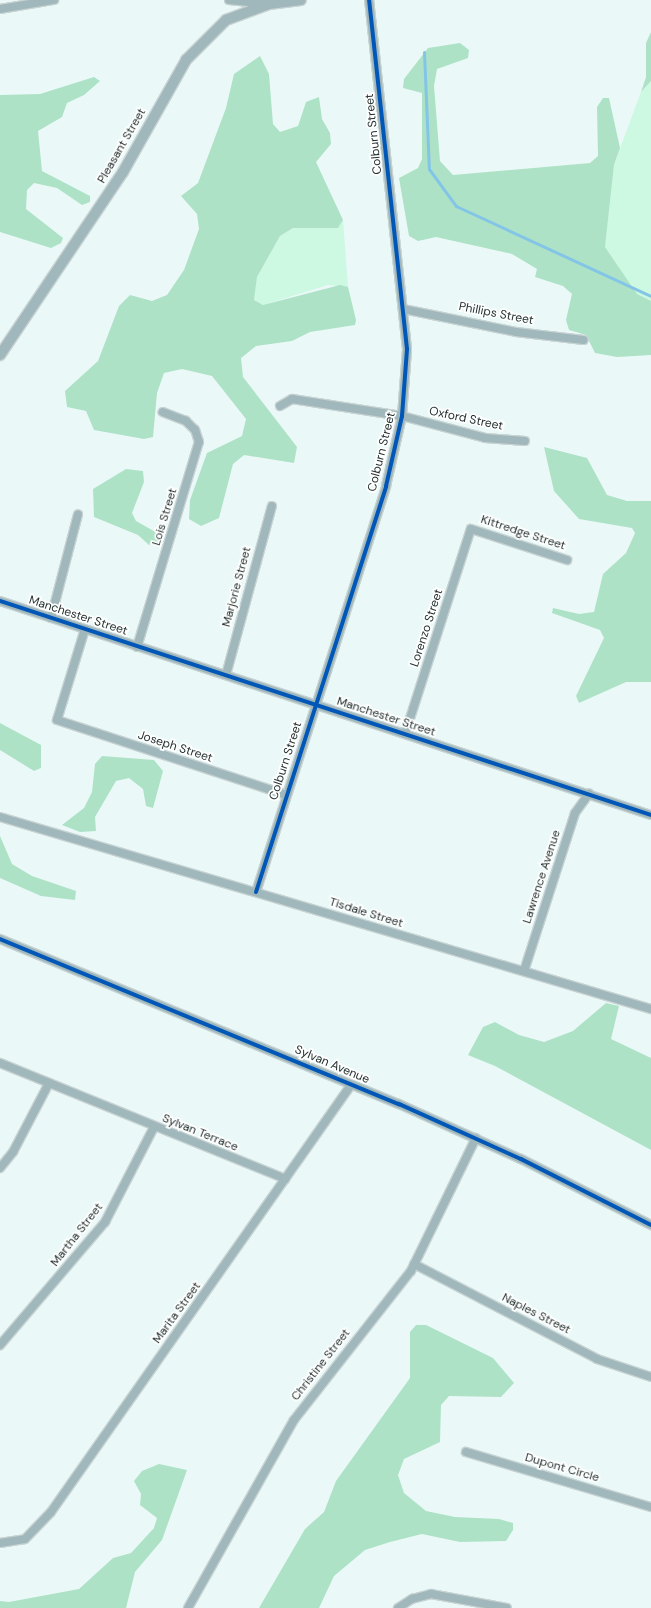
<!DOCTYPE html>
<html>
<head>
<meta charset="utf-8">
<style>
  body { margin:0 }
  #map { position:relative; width:651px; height:1608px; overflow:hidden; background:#eaf9f8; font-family:"DM Sans",sans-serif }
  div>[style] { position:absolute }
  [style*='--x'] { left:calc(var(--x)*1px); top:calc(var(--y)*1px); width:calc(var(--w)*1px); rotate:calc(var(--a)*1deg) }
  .green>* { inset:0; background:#cdf8e1 }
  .forest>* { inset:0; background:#aee2c6 }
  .stream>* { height:3px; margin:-1.5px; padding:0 1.5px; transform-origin:1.5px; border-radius:1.5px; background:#83c5e6 }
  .roads { filter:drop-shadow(1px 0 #c8d3d3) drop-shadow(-1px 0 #c8d3d3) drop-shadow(0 1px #c8d3d3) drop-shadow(0 -1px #c8d3d3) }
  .minor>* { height:8px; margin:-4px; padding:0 4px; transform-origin:4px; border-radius:4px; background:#a0b7bb }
  .tertiary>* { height:10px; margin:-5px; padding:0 5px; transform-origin:5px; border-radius:5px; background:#a0b7bb }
  .cycleway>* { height:4px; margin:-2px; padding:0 2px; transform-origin:2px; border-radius:2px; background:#0057b8 }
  span { translate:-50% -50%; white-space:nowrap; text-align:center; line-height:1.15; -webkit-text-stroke:3.5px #fff; paint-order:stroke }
  .street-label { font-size:12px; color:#243130 }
</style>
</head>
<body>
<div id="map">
  <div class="green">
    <i style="clip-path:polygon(651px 81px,651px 316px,605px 247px,614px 165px,641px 92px)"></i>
    <i style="clip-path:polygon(343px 220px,348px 287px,328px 285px,263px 305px,254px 300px,257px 277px,280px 236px,293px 228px,338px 228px)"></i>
  </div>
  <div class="forest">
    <i style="clip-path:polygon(651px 32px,651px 81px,641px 92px,646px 77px,646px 43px)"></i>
    <i style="clip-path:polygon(460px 43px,469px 50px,468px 58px,437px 69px,434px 86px,440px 161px,453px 175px,590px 163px,598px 156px,597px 107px,603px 98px,609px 98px,620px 148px,614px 165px,605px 247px,637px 294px,651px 301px,651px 355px,617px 357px,595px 353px,586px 335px,569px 330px,566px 320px,572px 294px,563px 286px,535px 277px,537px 269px,512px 254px,436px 237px,418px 241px,409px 236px,399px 178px,418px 168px,422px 159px,422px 93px,403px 88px,404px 79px,428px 48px)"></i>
    <i style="clip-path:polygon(260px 56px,269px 74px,273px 124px,280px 132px,298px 126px,306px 102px,319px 97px,322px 119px,330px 133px,331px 144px,316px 162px,343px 220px,338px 228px,293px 228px,280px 236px,257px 277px,254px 300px,263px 305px,340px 285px,348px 287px,356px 320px,355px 325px,310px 332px,292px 341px,256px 346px,241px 358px,243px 377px,297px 447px,294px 463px,244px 455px,233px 464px,219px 518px,201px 526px,189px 519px,190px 500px,207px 453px,242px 436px,246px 419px,212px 376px,182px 369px,164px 373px,157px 393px,153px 437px,144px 439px,94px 430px,86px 411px,67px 407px,65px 391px,98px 361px,119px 306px,130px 295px,152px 301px,167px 295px,184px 270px,199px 229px,197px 214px,181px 196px,198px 183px,226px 108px,234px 74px)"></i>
    <i style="clip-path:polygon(94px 77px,100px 81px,84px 95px,67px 103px,62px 117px,38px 131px,42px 171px,90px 196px,90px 202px,82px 205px,57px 188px,34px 183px,27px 190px,26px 209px,63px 238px,61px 243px,51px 248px,0 232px,0 95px,40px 94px)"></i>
    <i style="clip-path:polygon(544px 447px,587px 458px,607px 495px,627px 501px,651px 501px,651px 682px,626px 682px,579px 703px,576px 696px,604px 638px,600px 630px,552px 613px,553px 608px,579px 614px,594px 612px,603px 574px,626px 553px,635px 533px,632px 528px,579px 519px,554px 491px)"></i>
    <i style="clip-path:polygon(126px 469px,143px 471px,144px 482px,132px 513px,136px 521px,159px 534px,160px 541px,149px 545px,138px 535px,94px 517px,93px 489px)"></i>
    <i style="clip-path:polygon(0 723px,41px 745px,41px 768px,34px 771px,0 750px)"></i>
    <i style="clip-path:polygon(102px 756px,154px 760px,163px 771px,153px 808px,146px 806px,143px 789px,129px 778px,116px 781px,95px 817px,96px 831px,80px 832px,62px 825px,84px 808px,92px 792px,95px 764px)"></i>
    <i style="clip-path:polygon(0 836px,12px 864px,32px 876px,76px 891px,75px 900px,41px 896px,0 878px)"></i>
    <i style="clip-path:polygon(606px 1003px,619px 1006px,611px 1039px,651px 1058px,651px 1150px,495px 1066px,468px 1055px,483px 1027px,495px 1022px,519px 1035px,544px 1042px,573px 1031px)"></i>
    <i style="clip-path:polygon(416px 1325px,426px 1325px,493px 1358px,514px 1383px,501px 1397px,449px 1396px,441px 1405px,440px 1442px,404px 1459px,398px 1475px,404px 1493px,426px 1511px,455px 1517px,499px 1519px,513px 1523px,513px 1530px,506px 1541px,460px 1542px,422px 1534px,390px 1542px,365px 1550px,334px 1576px,319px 1608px,259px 1608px,305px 1529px,324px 1512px,336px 1481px,410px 1378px,410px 1332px)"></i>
    <i style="clip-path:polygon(159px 1464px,187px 1470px,162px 1540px,135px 1572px,126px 1608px,0 1608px,0 1601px,9px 1602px,79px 1589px,113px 1558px,131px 1553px,154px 1528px,157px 1518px,140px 1505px,141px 1494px,134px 1481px,142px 1471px)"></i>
  </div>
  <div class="stream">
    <i style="--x:424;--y:52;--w:117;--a:87.6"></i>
    <i style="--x:429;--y:169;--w:46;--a:53.9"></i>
    <i style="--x:456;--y:206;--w:215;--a:24.8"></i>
  </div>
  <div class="roads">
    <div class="minor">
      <i style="--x:229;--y:0;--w:39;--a:6"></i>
      <i style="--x:0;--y:9;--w:55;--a:-9.5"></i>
      <i style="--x:403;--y:309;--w:115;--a:11.5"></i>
      <i style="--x:516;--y:332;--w:68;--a:6.7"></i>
      <i style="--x:280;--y:406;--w:14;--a:-30"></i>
      <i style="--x:292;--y:399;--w:111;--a:8.8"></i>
      <i style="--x:402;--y:416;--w:86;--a:14.8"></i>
      <i style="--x:485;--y:438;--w:40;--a:4.3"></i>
      <i style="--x:0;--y:601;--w:685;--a:18.2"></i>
      <i style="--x:51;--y:618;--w:107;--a:-75.4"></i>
      <i style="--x:85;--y:629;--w:95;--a:107.1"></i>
      <i style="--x:57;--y:720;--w:241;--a:18.1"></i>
      <i style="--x:137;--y:647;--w:214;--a:-73.2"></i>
      <i style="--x:199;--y:442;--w:13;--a:-108"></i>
      <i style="--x:195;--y:430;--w:13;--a:-135"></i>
      <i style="--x:186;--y:421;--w:25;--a:-159"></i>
      <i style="--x:226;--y:675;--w:175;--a:-74.8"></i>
      <i style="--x:405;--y:734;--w:215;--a:-72.2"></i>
      <i style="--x:471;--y:529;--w:101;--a:17.9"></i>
      <i style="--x:0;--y:817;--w:679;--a:16.43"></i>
      <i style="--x:256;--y:892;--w:426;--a:-72.2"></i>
      <i style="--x:386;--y:486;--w:72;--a:-77.1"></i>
      <i style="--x:402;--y:416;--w:67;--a:-85.7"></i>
      <i style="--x:407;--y:349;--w:351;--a:-96.2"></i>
      <i style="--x:0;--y:939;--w:432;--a:22.5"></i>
      <i style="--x:399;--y:1104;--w:134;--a:24.3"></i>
      <i style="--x:521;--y:1159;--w:146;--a:26.9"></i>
      <i style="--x:524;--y:971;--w:166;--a:-72.1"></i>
      <i style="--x:575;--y:813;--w:24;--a:-54"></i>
      <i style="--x:0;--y:1063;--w:308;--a:22.1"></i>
      <i style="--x:0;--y:1168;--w:21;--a:-51"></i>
      <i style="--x:13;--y:1152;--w:78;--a:-62.4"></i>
      <i style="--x:414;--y:1264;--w:206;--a:27.4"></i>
      <i style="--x:597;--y:1359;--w:57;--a:18.4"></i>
      <i style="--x:0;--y:1345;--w:162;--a:-49.5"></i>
      <i style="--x:105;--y:1222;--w:107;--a:-62.7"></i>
      <i style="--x:466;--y:1452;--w:193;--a:16.6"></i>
      <i style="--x:0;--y:1543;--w:25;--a:-9"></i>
      <i style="--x:25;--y:1539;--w:37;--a:-46"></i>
      <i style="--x:51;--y:1512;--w:522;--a:-54.91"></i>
      <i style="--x:188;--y:1608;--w:216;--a:-60.6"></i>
      <i style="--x:294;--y:1420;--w:189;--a:-51.9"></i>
      <i style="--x:411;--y:1271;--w:148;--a:-64"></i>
      <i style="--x:398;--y:1608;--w:17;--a:-33"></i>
      <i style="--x:412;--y:1599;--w:20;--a:-15"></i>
      <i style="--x:431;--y:1594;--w:77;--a:10.4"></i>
    </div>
    <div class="tertiary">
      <i style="--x:0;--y:355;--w:220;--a:-56.1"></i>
      <i style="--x:123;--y:172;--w:129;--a:-60.6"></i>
      <i style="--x:186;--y:60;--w:57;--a:-45"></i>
      <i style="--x:226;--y:20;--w:46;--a:-20.4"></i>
      <i style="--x:269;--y:4;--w:32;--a:-7"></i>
    </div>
  </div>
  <div class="cycleway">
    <i style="--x:0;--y:601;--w:685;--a:18.2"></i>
    <i style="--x:256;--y:892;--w:426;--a:-72.2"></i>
    <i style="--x:386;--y:486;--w:72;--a:-77.1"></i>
    <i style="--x:402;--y:416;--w:67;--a:-85.7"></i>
    <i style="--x:407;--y:349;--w:351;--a:-96.2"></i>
    <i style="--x:0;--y:939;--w:432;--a:22.5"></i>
    <i style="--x:399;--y:1104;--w:134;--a:24.3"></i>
    <i style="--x:521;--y:1159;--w:146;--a:26.9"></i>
  </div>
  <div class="street-label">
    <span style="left:374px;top:134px;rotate:-96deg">Colburn Street</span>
    <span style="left:122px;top:146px;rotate:-60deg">Pleasant Street</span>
    <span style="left:496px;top:314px;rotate:11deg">Phillips Street</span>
    <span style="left:466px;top:419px;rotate:12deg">Oxford Street</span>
    <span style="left:382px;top:452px;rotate:-76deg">Colburn Street</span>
    <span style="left:165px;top:517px;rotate:-73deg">Lois Street</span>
    <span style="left:523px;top:533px;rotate:18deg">Kittredge Street</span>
    <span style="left:237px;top:587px;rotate:-75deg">Marjorie Street</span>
    <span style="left:78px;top:616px;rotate:18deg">Manchester Street</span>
    <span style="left:427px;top:628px;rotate:-72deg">Lorenzo Street</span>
    <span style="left:386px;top:717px;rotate:18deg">Manchester Street</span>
    <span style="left:175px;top:747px;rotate:18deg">Joseph Street</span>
    <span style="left:286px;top:761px;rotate:-72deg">Colburn Street</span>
    <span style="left:542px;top:877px;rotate:-72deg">Lawrence Avenue</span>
    <span style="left:366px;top:913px;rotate:17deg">Tisdale Street</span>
    <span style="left:332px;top:1065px;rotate:23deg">Sylvan Avenue</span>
    <span style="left:200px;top:1133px;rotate:22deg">Sylvan Terrace</span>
    <span style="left:77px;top:1235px;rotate:-52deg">Martha Street</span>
    <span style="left:177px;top:1313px;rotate:-54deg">Marita Street</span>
    <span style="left:536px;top:1314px;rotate:27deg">Naples Street</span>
    <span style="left:321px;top:1365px;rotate:-52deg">Christine Street</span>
    <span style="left:562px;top:1468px;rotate:16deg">Dupont Circle</span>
  </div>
</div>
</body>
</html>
